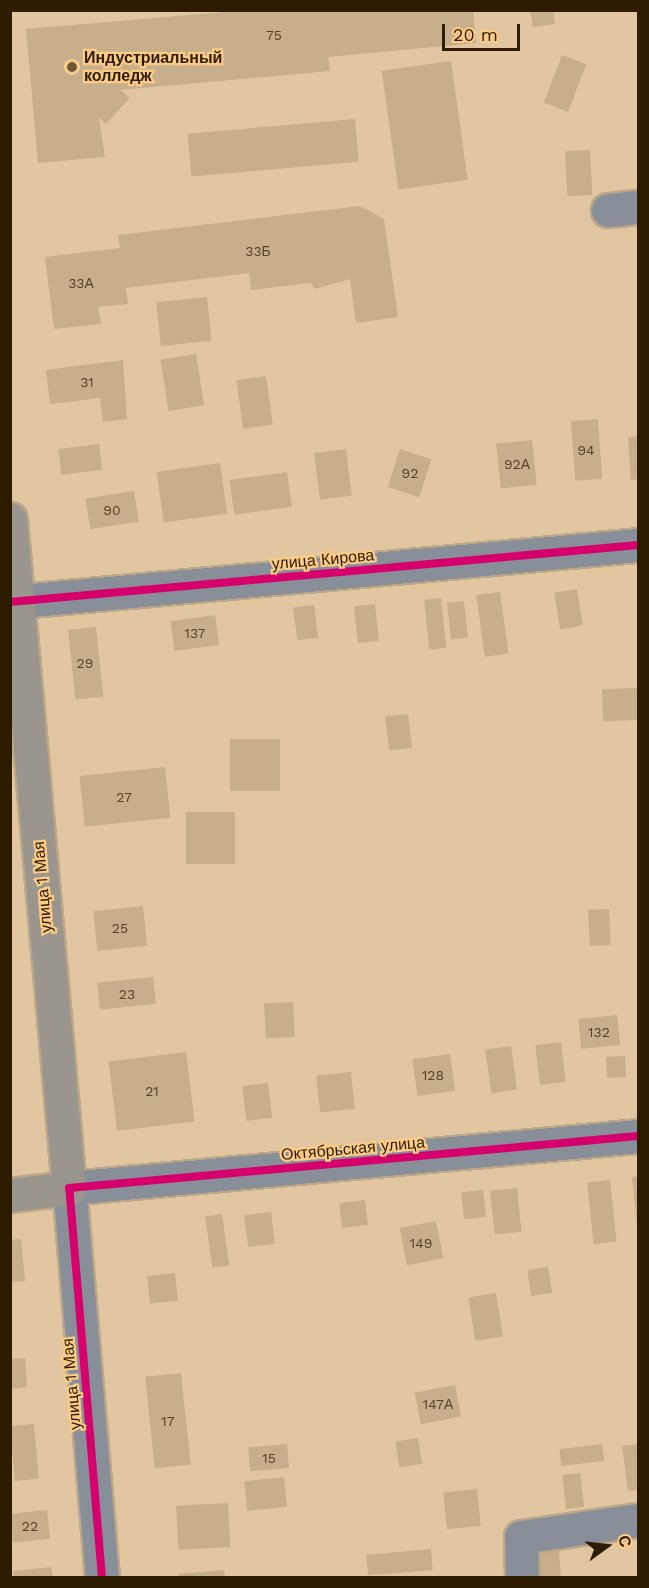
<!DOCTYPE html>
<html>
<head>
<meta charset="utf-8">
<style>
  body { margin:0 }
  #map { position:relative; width:649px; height:1588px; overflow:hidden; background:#e1c6a1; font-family:"Work Sans",sans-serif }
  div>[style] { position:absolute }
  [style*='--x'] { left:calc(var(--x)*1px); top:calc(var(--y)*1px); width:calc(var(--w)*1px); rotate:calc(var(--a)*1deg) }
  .building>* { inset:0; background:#c7af8c; transform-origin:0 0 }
  .roads { filter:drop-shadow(2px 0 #bca789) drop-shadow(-2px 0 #bca789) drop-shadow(0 2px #bca789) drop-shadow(0 -2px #bca789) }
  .minor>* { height:33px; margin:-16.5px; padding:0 16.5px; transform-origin:16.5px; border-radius:16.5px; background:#888f98 }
  .major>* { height:33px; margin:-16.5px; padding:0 16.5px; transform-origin:16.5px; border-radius:16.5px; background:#9b968d }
  .cycleway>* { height:8px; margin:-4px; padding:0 4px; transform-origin:4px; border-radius:4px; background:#d6006c }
  .dots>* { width:16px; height:16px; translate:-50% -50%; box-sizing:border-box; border:3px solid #fccb86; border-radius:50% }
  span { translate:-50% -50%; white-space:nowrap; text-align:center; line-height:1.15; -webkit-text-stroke:4.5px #fccb86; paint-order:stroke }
  .number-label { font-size:14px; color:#564224 }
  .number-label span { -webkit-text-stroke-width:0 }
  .poi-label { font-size:16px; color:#2e1c00; font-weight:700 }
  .left { translate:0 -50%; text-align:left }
  .street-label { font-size:16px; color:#2e1c00 }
  .frame { position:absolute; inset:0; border:12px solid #2e1c00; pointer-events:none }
  .north { position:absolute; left:577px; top:1516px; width:60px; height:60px; -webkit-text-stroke:4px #fccb86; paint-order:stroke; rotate:75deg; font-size:16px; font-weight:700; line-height:24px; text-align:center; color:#2e1c00 }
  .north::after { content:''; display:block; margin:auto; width:21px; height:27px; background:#2e1c00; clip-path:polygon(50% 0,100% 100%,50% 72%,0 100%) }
  .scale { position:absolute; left:442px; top:24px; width:78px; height:27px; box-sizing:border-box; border:3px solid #2e1c00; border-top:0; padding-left:8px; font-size:18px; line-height:21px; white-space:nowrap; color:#2e1c00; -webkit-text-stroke:4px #fccb86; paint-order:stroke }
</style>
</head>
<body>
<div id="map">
  <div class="building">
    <i style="clip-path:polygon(248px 10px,473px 10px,476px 43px,328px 57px,330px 71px,120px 90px,130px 98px,106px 124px,99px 118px,105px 157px,38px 163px,26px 29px)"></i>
    <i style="clip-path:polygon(530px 10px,553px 10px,555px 24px,533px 27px)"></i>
    <i style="left:562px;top:55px;width:26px;height:51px;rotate:21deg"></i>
    <i style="left:451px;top:61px;width:120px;height:70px;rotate:82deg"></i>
    <i style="left:355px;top:119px;width:43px;height:168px;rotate:85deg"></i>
    <i style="left:590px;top:150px;width:45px;height:25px;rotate:87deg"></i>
    <i style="clip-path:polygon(360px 206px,384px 219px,398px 317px,356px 323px,350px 279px,315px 289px,311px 283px,251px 290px,249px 273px,126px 288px,128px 304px,98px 307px,101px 324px,54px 329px,45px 257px,120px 248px,118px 235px)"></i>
    <i style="left:207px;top:297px;width:44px;height:51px;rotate:84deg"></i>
    <i style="left:196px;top:354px;width:52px;height:36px;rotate:81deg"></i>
    <i style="clip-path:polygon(123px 360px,127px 419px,103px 422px,100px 398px,50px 404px,46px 370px)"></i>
    <i style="left:266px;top:376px;width:49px;height:30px;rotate:82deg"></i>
    <i style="left:598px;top:419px;width:60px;height:27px;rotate:86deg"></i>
    <i style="clip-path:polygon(638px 436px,638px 479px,631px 480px,628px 437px)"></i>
    <i style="left:532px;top:440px;width:45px;height:36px;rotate:84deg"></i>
    <i style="left:99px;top:444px;width:26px;height:41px;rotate:83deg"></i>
    <i style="left:346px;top:449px;width:47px;height:32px;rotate:83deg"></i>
    <i style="left:400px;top:449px;width:33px;height:40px;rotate:18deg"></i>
    <i style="left:220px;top:463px;width:51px;height:64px;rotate:82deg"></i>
    <i style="left:287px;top:472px;width:35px;height:58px;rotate:82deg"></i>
    <i style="left:134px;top:491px;width:31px;height:49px;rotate:81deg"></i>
    <i style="left:577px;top:589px;width:37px;height:23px;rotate:81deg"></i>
    <i style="left:500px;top:592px;width:62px;height:24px;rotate:82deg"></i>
    <i style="left:441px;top:598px;width:50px;height:17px;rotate:84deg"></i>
    <i style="left:464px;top:601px;width:37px;height:17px;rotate:84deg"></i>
    <i style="left:375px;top:604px;width:37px;height:21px;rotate:84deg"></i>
    <i style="left:314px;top:605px;width:33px;height:21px;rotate:83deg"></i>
    <i style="left:215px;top:615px;width:30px;height:45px;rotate:82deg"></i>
    <i style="left:96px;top:627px;width:70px;height:28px;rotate:84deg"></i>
    <i style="left:637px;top:688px;width:32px;height:35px;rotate:88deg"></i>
    <i style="left:408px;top:714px;width:34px;height:23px;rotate:83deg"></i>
    <i style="left:280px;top:739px;width:52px;height:50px;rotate:90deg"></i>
    <i style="left:165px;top:767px;width:51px;height:86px;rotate:84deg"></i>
    <i style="left:235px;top:812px;width:52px;height:49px;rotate:90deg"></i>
    <i style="left:143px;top:906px;width:40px;height:50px;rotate:84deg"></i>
    <i style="left:609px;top:909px;width:36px;height:21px;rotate:87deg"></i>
    <i style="left:153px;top:977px;width:27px;height:56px;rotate:84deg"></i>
    <i style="left:293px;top:1002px;width:35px;height:29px;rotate:87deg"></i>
    <i style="left:617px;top:1015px;width:30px;height:39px;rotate:84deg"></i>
    <i style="left:561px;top:1042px;width:40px;height:26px;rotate:83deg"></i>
    <i style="left:511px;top:1046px;width:44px;height:26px;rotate:82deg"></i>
    <i style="left:186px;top:1052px;width:70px;height:78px;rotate:83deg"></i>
    <i style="left:450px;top:1054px;width:37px;height:38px;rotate:82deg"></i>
    <i style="left:625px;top:1056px;width:21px;height:19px;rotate:87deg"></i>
    <i style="left:351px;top:1072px;width:37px;height:35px;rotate:84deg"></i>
    <i style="left:268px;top:1083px;width:35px;height:26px;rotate:83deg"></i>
    <i style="clip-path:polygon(638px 1176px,638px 1224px,637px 1224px,632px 1177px)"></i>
    <i style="left:610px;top:1180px;width:62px;height:23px;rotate:84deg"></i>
    <i style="left:517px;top:1188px;width:44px;height:27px;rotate:84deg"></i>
    <i style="left:483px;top:1190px;width:27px;height:22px;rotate:84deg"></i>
    <i style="left:365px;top:1200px;width:25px;height:26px;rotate:83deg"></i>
    <i style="left:271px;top:1212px;width:32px;height:27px;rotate:83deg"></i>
    <i style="left:222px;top:1214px;width:52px;height:17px;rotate:82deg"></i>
    <i style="left:436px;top:1221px;width:38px;height:37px;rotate:79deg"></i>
    <i style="clip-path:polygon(21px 1239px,25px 1281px,10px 1282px,10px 1240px)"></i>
    <i style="left:548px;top:1267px;width:26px;height:21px;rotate:81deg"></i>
    <i style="left:175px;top:1273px;width:28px;height:28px;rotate:84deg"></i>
    <i style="left:496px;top:1293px;width:44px;height:28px;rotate:81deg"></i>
    <i style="clip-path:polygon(25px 1358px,27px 1387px,10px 1389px,10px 1359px)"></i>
    <i style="left:181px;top:1373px;width:92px;height:36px;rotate:84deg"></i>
    <i style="left:455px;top:1385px;width:32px;height:41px;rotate:79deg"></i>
    <i style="left:34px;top:1424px;width:55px;height:24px;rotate:85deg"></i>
    <i style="left:418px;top:1438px;width:26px;height:23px;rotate:81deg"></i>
    <i style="left:287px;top:1444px;width:24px;height:39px;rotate:85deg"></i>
    <i style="left:602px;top:1444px;width:17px;height:43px;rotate:83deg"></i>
    <i style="clip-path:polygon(638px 1444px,638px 1490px,628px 1491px,622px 1446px)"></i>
    <i style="left:580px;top:1473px;width:34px;height:18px;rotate:83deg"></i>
    <i style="left:284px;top:1477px;width:30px;height:40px;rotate:84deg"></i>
    <i style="left:477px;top:1489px;width:37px;height:34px;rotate:84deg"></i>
    <i style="left:228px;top:1503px;width:44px;height:52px;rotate:87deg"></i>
    <i style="left:47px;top:1510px;width:29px;height:37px;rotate:84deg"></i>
    <i style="left:431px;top:1549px;width:21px;height:65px;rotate:85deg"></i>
    <i style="left:559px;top:1549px;width:29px;height:30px;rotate:86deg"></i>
    <i style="clip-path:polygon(51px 1567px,53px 1578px,14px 1578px,13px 1571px)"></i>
    <i style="clip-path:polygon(224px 1570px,225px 1578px,178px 1578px,178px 1574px)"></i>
  </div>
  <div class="roads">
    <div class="minor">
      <i style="--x:608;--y:210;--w:30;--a:-6"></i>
      <i style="--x:10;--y:602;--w:631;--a:-5.19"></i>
      <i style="--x:102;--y:1578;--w:391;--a:-94.8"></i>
      <i style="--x:69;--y:1188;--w:571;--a:-5.22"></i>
      <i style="--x:522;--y:1578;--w:41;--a:-91.4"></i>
      <i style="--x:521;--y:1537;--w:118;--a:-8.3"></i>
    </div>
    <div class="major">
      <i style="--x:10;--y:519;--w:672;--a:84.96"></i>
      <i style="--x:69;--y:1188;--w:59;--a:173.2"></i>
    </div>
  </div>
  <div class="cycleway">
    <i style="--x:10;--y:602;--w:631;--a:-5.19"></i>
    <i style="--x:102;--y:1578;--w:391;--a:-94.8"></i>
    <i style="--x:69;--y:1188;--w:571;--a:-5.22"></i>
  </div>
  <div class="dots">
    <i style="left:72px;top:67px;background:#6d5838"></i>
  </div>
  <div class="number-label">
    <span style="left:274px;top:35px">75</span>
    <span style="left:258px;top:251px">33Б</span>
    <span style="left:81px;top:283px">33А</span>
    <span style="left:87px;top:382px">31</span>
    <span style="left:586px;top:450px">94</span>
    <span style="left:517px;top:464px">92А</span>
    <span style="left:410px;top:473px">92</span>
    <span style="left:112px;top:510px">90</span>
    <span style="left:195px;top:633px">137</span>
    <span style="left:85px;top:663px">29</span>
    <span style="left:124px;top:797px">27</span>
    <span style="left:120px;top:928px">25</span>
    <span style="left:127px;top:994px">23</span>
    <span style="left:599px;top:1032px">132</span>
    <span style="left:433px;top:1075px">128</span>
    <span style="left:152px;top:1091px">21</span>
    <span style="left:421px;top:1243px">149</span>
    <span style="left:438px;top:1404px">147А</span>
    <span style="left:168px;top:1421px">17</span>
    <span style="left:269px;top:1458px">15</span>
    <span style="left:30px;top:1526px">22</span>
  </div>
  <div class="poi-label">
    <span class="left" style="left:84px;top:67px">Индустриальный<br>колледж</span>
  </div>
  <div class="street-label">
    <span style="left:323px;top:560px;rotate:-5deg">улица Кирова</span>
    <span style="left:43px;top:887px;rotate:-95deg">улица 1 Мая</span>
    <span style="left:353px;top:1149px;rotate:-5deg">Октябрьская улица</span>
    <span style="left:72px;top:1384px;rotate:-95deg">улица 1 Мая</span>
  </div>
  <div class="frame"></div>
  <div class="north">С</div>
  <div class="scale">20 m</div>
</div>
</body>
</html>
